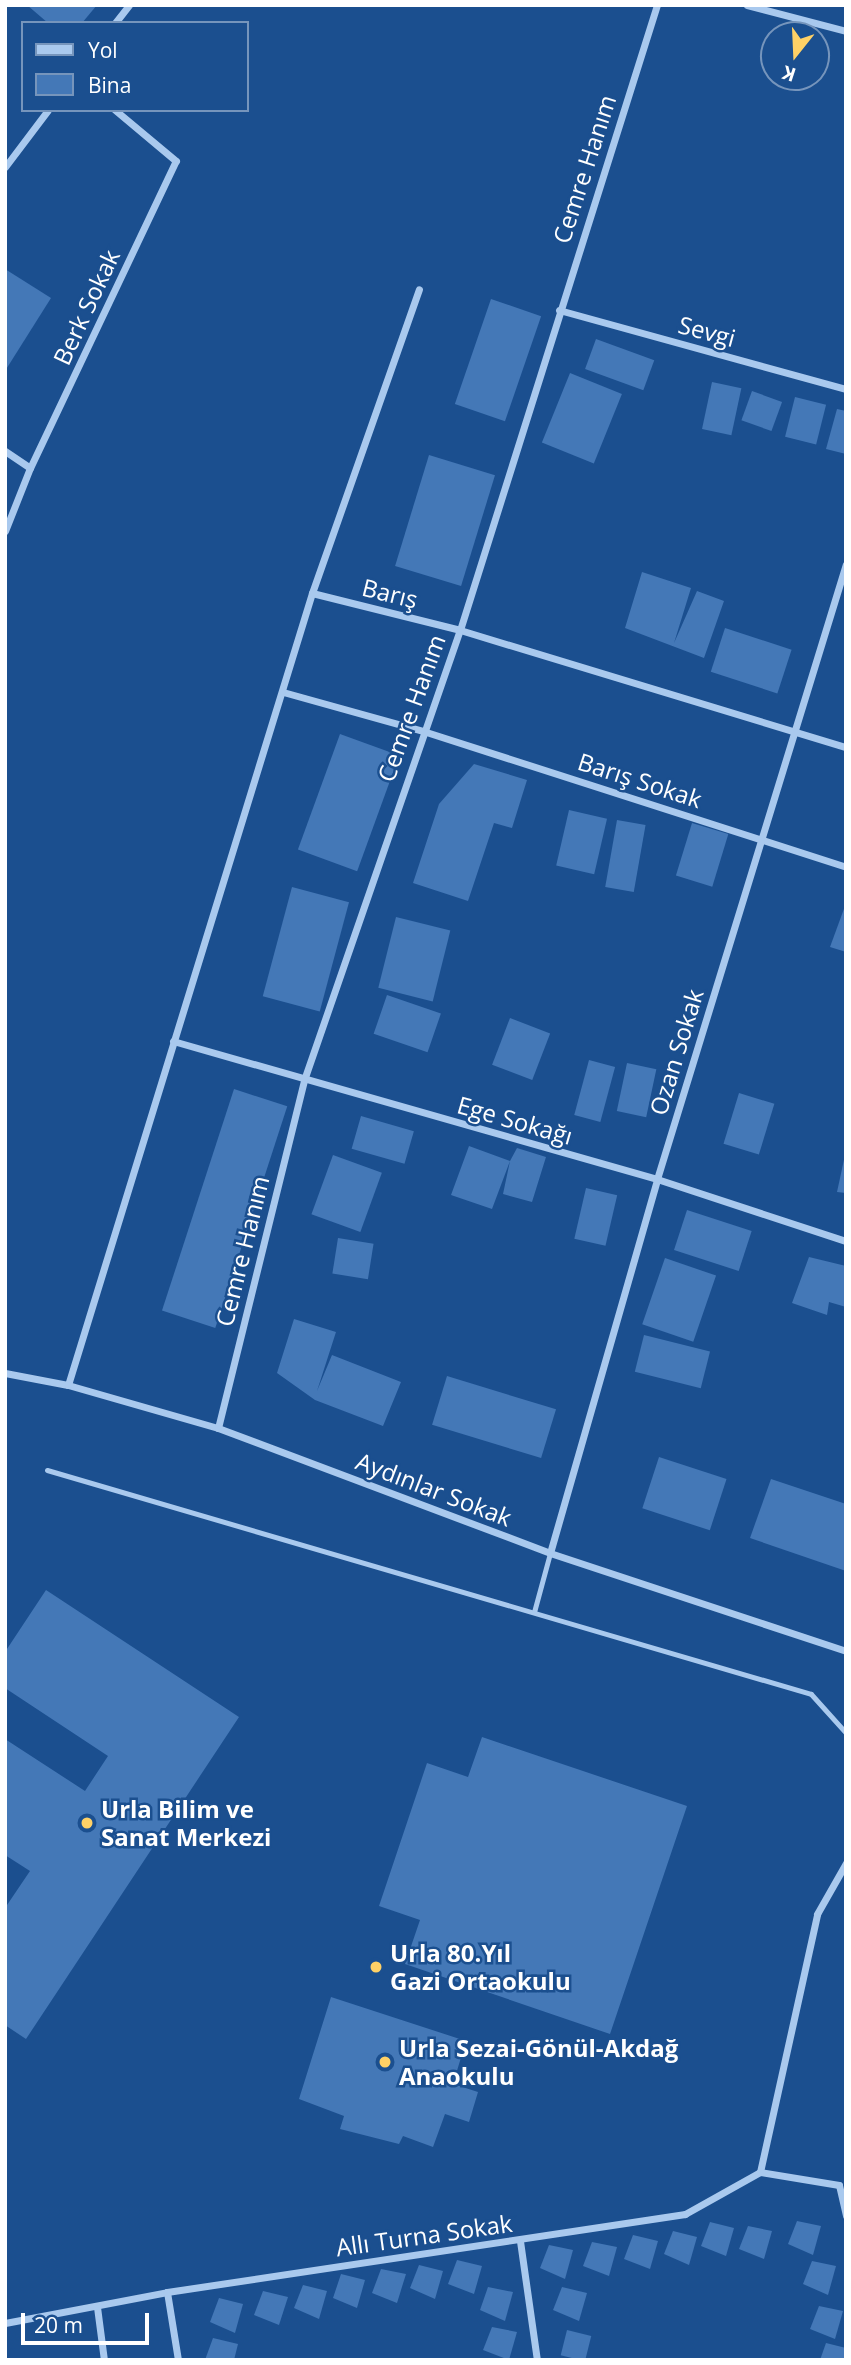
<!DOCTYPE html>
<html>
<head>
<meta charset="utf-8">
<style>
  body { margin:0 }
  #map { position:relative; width:851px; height:2365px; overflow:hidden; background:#1b4f8f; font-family:"Open Sans",sans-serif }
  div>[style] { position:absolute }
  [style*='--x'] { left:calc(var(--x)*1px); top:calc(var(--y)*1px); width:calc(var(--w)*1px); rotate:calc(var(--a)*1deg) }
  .building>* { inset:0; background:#4478b7; transform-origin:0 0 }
  .service>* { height:5px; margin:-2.5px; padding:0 2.5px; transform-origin:2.5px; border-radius:2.5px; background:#a9c9ee }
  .minor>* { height:7px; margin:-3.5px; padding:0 3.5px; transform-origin:3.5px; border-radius:3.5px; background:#a9c9ee }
  .dots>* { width:19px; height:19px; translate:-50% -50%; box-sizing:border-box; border:4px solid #1b4f8f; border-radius:50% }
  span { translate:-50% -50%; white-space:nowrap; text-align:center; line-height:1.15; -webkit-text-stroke:5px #1b4f8f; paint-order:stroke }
  .street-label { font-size:24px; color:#fff }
  .poi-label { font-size:24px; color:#fff; font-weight:700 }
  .left { translate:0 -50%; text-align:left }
  .frame { position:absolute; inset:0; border:7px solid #fff; pointer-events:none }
  .legend { position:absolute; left:21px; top:21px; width:228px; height:91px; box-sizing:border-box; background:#1b4f8f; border:2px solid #7695bc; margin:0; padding:9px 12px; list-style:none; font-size:21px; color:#fff }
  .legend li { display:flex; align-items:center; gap:14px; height:35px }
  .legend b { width:35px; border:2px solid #7695bc }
  .north { position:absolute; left:760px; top:21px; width:70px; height:70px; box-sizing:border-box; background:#1b4f8f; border:2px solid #7695bc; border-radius:50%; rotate:198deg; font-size:19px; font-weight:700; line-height:28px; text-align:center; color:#fff }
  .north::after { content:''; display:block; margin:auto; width:24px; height:32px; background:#ffd166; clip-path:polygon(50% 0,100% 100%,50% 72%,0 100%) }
  .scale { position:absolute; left:21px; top:2313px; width:128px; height:32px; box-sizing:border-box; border:4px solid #fff; border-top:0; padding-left:9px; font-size:21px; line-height:24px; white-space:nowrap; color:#fff; -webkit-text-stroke:5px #1b4f8f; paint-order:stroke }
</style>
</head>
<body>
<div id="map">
  <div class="building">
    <i style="clip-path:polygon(27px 5px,97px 5px,82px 23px,48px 23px)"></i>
    <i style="clip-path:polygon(5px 269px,51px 298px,5px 371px)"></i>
    <i style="left:491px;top:299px;width:53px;height:111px;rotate:19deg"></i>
    <i style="left:596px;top:339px;width:62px;height:32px;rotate:20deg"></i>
    <i style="left:570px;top:373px;width:56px;height:75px;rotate:22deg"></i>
    <i style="left:712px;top:382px;width:30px;height:48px;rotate:12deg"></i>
    <i style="left:752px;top:391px;width:32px;height:31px;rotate:20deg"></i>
    <i style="left:795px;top:397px;width:32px;height:41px;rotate:14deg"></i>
    <i style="clip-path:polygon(837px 409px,846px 411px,846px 454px,826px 449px)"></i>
    <i style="left:429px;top:455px;width:69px;height:116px;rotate:17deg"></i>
    <i style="clip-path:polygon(642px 572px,691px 588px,674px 643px,697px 591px,724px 601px,704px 658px,625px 628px)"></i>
    <i style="left:725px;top:628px;width:70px;height:46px;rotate:18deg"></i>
    <i style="left:340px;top:734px;width:63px;height:123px;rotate:20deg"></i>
    <i style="clip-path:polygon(474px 764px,527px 780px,512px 828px,494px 823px,468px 901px,413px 883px,439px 804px)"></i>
    <i style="left:569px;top:810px;width:39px;height:57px;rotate:13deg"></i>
    <i style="left:617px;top:820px;width:29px;height:68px;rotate:10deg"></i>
    <i style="left:692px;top:823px;width:38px;height:55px;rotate:17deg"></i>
    <i style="left:292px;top:887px;width:59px;height:113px;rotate:15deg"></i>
    <i style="clip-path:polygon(845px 906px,846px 906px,846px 952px,830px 947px)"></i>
    <i style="left:396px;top:917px;width:56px;height:73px;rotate:14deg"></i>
    <i style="left:387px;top:995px;width:57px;height:41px;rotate:19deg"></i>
    <i style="left:510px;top:1018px;width:43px;height:50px;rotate:21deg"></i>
    <i style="left:589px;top:1060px;width:27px;height:57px;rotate:15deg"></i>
    <i style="left:627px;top:1063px;width:30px;height:49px;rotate:12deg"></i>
    <i style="left:234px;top:1089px;width:56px;height:233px;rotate:18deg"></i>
    <i style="left:739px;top:1093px;width:37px;height:53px;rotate:17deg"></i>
    <i style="left:361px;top:1116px;width:55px;height:34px;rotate:16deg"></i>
    <i style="clip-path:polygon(469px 1146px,510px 1161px,517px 1148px,546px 1157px,532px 1202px,503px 1194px,510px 1161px,492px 1209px,451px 1195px)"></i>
    <i style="left:333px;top:1155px;width:52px;height:63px;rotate:20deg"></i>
    <i style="clip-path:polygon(845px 1155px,846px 1155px,846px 1193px,837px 1192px)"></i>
    <i style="left:586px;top:1188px;width:32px;height:52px;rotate:13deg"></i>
    <i style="left:687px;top:1210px;width:68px;height:42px;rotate:18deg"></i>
    <i style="left:338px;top:1238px;width:36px;height:36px;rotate:9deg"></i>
    <i style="clip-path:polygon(809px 1257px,846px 1266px,846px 1307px,829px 1302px,827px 1315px,792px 1303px)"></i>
    <i style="left:665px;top:1258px;width:54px;height:70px;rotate:19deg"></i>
    <i style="clip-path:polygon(294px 1319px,336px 1332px,317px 1391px,332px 1355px,401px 1382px,383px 1426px,315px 1400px,277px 1373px)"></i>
    <i style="left:644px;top:1335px;width:68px;height:38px;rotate:14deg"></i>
    <i style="left:447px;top:1376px;width:114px;height:51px;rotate:17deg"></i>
    <i style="left:659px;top:1457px;width:71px;height:54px;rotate:18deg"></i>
    <i style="clip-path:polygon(771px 1479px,846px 1504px,846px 1571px,750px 1538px)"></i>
    <i style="clip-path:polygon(46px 1590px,239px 1717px,26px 2039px,5px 2025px,5px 1908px,30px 1871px,5px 1855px,5px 1739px,85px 1791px,108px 1756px,5px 1688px,5px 1652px)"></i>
    <i style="clip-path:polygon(482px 1737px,687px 1806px,610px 2034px,405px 1964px,420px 1920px,379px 1906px,427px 1763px,468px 1777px)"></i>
    <i style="clip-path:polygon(331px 1997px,466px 2041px,453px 2084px,478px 2092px,469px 2122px,445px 2114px,433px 2147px,403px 2136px,399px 2144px,340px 2129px,344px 2116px,299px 2099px)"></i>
    <i style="clip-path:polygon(797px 2221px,821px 2226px,813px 2255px,788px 2244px)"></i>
    <i style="clip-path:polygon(710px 2222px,734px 2228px,726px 2256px,701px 2246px)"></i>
    <i style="clip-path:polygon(748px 2226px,772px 2231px,764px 2259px,739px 2249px)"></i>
    <i style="clip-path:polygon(673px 2231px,697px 2237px,689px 2265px,664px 2254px)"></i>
    <i style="clip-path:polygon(633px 2235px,658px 2241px,650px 2269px,624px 2259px)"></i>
    <i style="clip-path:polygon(592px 2242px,617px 2247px,609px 2276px,583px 2266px)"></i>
    <i style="clip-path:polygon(549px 2245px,573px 2250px,565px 2279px,540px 2268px)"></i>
    <i style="clip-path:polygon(457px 2260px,482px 2266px,474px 2294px,448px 2284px)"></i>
    <i style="clip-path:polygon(812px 2261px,836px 2266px,828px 2295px,803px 2284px)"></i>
    <i style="clip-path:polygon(419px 2265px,443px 2271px,435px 2299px,410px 2288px)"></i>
    <i style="clip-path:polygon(381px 2269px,406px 2274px,397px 2303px,372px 2293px)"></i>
    <i style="clip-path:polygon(341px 2274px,365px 2280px,357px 2308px,333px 2298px)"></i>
    <i style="clip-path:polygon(303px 2285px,327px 2291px,319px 2319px,294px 2308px)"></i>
    <i style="clip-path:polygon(488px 2287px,513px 2292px,505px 2321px,480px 2310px)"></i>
    <i style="clip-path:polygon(562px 2287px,587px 2293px,579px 2321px,553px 2310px)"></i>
    <i style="clip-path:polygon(263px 2291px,288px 2297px,279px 2325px,254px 2315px)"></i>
    <i style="clip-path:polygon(219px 2298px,243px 2304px,235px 2333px,210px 2322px)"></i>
    <i style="clip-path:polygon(819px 2306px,843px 2311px,835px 2339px,810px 2329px)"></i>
    <i style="clip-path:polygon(492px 2327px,517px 2332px,509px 2360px,483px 2350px)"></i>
    <i style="left:567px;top:2330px;width:25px;height:26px;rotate:14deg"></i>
    <i style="clip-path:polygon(213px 2338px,238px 2344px,234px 2360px,205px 2360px)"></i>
    <i style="clip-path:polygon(826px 2343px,846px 2348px,846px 2360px,820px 2360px)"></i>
  </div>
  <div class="service">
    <i style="--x:47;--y:1470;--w:796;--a:16.34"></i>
    <i style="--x:811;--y:1694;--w:52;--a:48.1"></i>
    <i style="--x:534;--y:1612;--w:61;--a:-74.8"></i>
  </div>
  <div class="minor">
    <i style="--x:747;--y:5;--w:102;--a:14.7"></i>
    <i style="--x:115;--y:23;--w:23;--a:-52"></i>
    <i style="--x:5;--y:167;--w:71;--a:-53"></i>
    <i style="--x:559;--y:310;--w:298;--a:15.4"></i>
    <i style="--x:5;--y:451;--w:30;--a:34"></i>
    <i style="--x:5;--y:531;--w:68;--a:-68.4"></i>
    <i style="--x:30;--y:468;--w:340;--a:-64.6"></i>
    <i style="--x:176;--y:161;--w:80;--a:-140.1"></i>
    <i style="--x:312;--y:593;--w:153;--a:14"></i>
    <i style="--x:460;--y:630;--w:403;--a:16.9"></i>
    <i style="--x:283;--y:692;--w:145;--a:15.6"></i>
    <i style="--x:423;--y:731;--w:444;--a:17.8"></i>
    <i style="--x:173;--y:1041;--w:503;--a:15.91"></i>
    <i style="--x:657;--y:1179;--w:199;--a:18.2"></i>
    <i style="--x:5;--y:1373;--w:64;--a:10.8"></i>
    <i style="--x:68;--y:1385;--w:156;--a:16"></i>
    <i style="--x:218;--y:1428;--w:355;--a:20.6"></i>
    <i style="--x:550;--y:1553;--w:312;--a:18.3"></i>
    <i style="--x:68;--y:1385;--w:829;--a:-72.88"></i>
    <i style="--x:312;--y:593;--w:322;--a:-70.6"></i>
    <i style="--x:218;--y:1428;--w:358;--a:-76.1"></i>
    <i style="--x:304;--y:1080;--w:476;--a:-70.9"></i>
    <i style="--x:460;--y:630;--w:655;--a:-72.51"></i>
    <i style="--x:550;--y:1553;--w:389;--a:-74"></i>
    <i style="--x:657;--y:1179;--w:643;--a:-72.92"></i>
    <i style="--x:760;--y:2172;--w:264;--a:-77.5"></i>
    <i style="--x:817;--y:1914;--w:59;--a:-60.4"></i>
    <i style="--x:520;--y:2241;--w:120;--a:81.9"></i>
    <i style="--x:167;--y:2292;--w:69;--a:80.8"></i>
    <i style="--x:97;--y:2307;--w:53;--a:82.5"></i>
    <i style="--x:5;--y:2323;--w:165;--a:-10.8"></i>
    <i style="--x:167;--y:2292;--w:524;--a:-8.56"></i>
    <i style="--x:685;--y:2214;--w:86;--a:-29.2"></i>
    <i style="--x:760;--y:2172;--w:80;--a:9.3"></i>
    <i style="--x:839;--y:2185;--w:32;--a:77"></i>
  </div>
  <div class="dots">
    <i style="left:87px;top:1823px;background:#ffd166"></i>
    <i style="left:376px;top:1967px;background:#ffd166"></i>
    <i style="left:385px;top:2062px;background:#ffd166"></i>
  </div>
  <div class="street-label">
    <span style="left:584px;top:169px;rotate:-72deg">Cemre Hanım</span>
    <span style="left:86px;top:307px;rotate:-65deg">Berk Sokak</span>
    <span style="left:707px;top:331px;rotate:15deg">Sevgi</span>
    <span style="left:390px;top:593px;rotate:14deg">Barış</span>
    <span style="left:411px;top:708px;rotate:-70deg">Cemre Hanım</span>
    <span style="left:640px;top:780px;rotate:18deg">Barış Sokak</span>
    <span style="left:676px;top:1052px;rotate:-73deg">Ozan Sokak</span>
    <span style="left:515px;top:1120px;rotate:16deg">Ege Sokağı</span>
    <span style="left:242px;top:1251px;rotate:-76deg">Cemre Hanım</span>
    <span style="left:434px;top:1489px;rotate:21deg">Aydınlar Sokak</span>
    <span style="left:424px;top:2235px;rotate:-8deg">Allı Turna Sokak</span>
  </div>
  <div class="poi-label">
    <span class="left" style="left:101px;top:1823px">Urla Bilim ve<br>Sanat Merkezi</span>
    <span class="left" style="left:390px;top:1967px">Urla 80.Yıl<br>Gazi Ortaokulu</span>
    <span class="left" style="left:399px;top:2062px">Urla Sezai-Gönül-Akdağ<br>Anaokulu</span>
  </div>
  <div class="frame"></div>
  <ul class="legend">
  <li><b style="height:9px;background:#a9c9ee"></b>Yol</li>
  <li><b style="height:19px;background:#4478b7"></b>Bina</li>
  </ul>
  <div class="north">K</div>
  <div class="scale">20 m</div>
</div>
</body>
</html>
